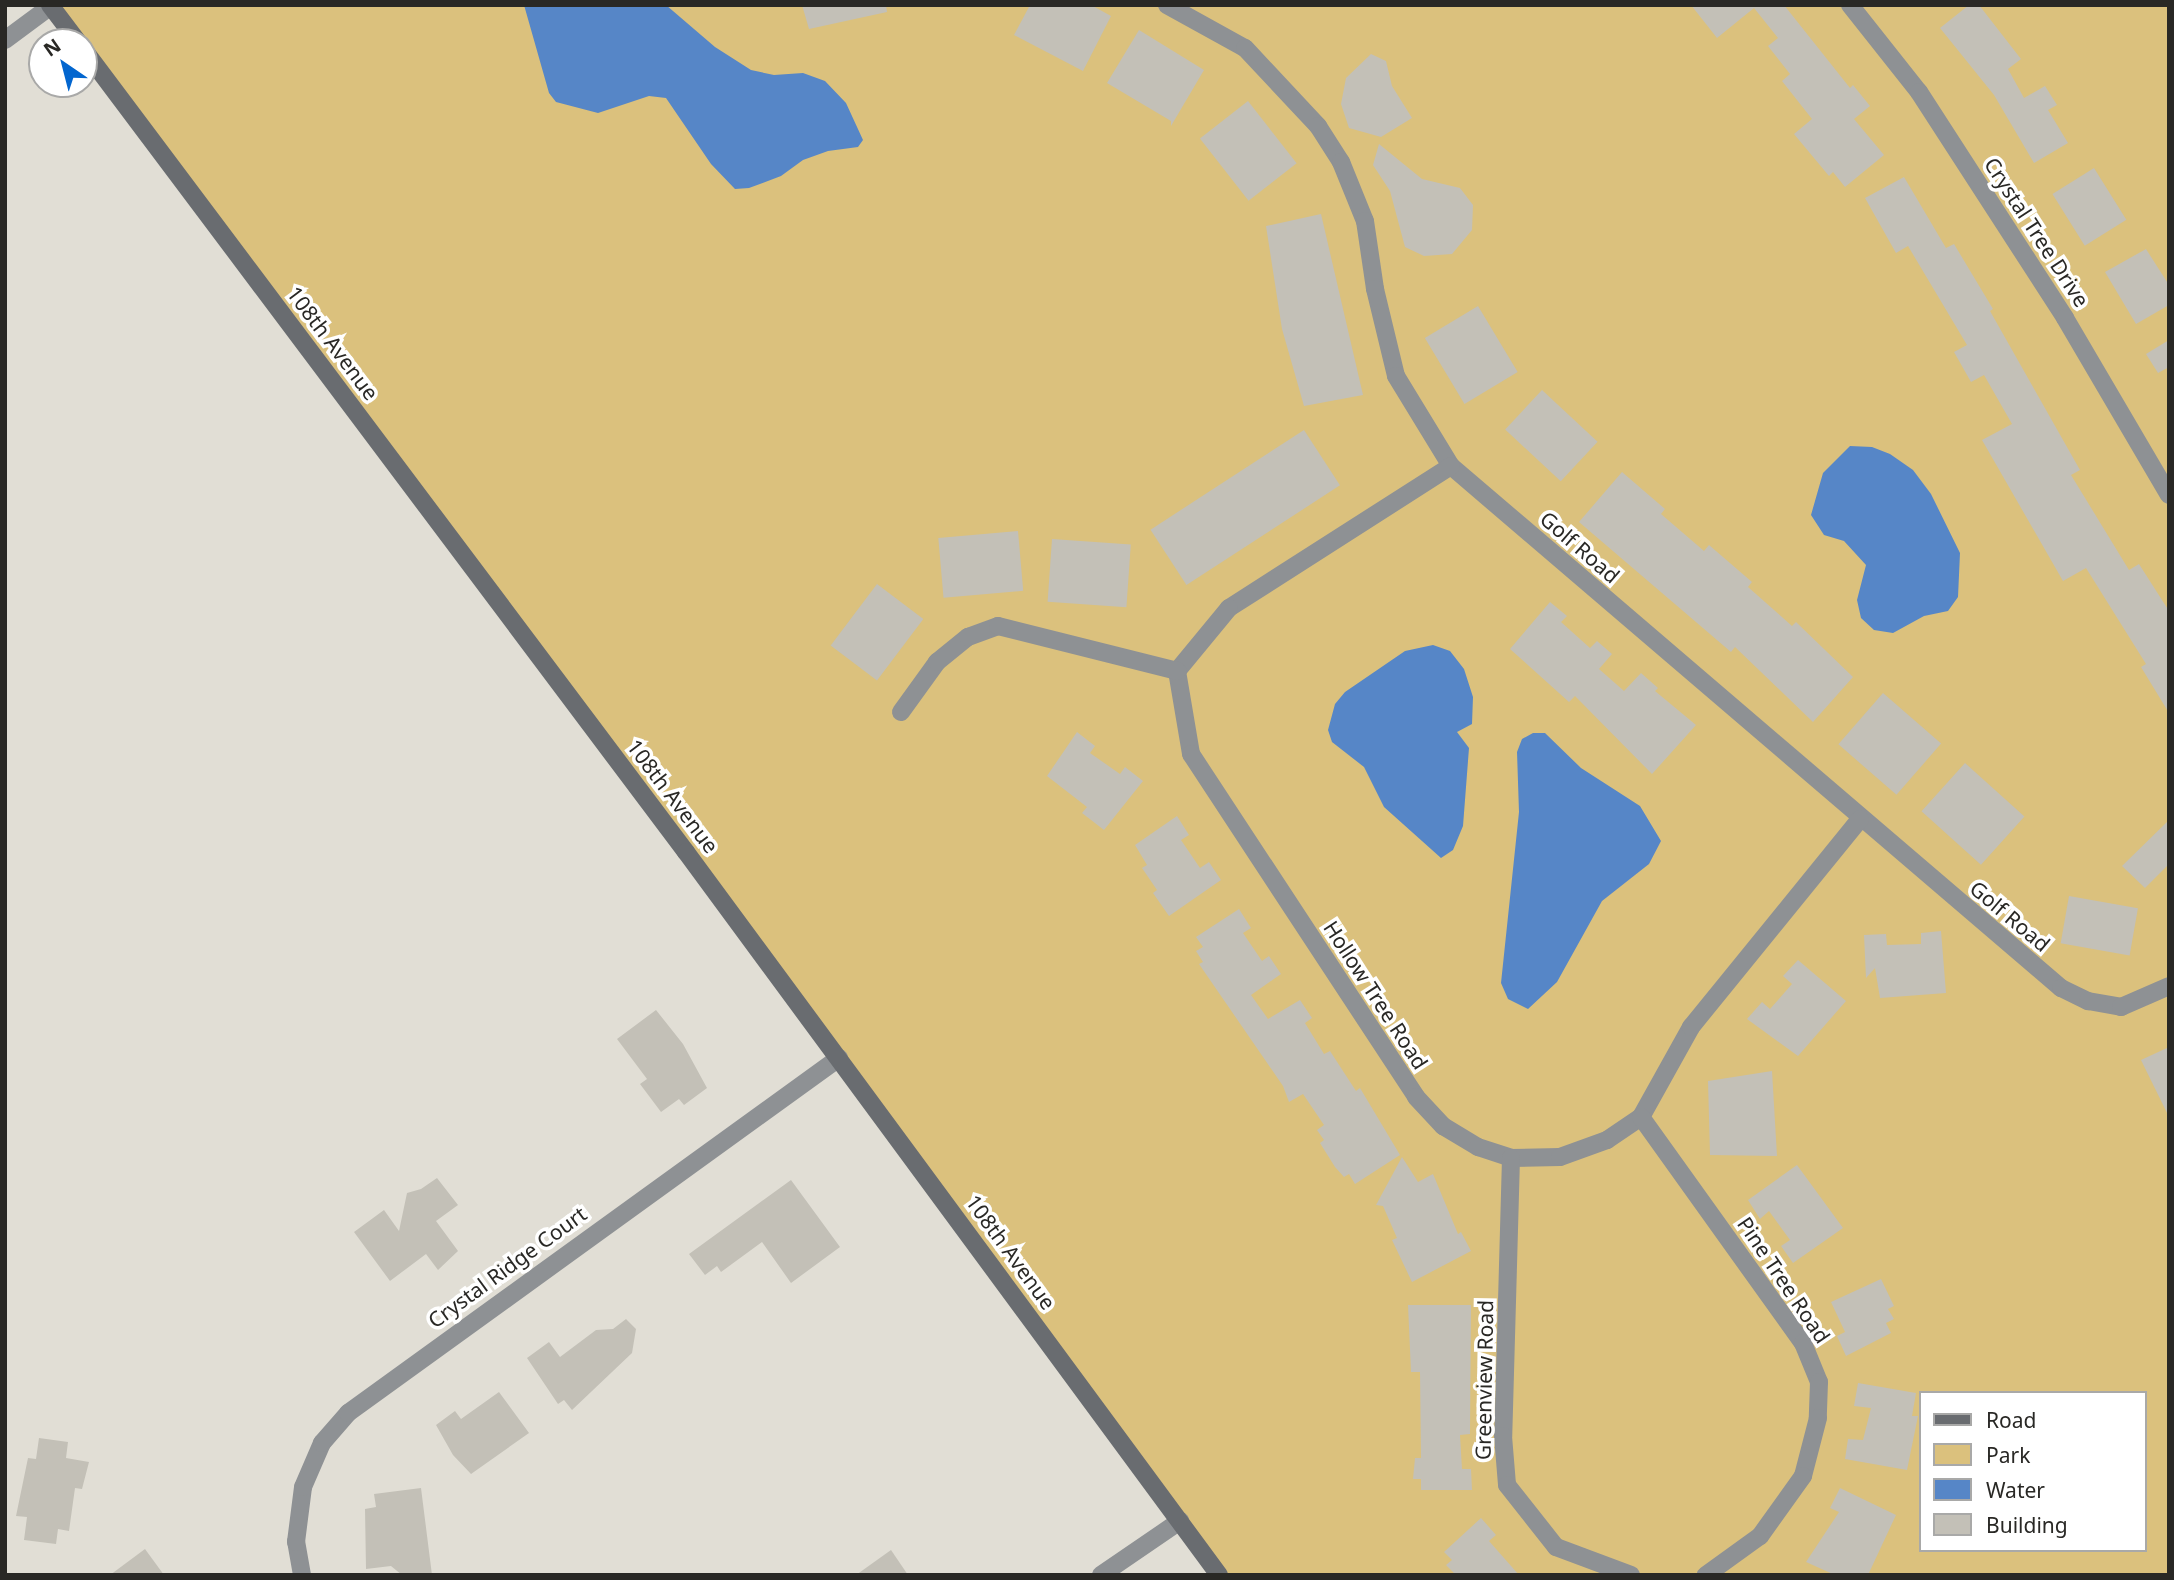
<!DOCTYPE html>
<html>
<head>
<meta charset="utf-8">
<style>
  body { margin:0 }
  #map { position:relative; width:2174px; height:1580px; overflow:hidden; background:#e1ded5; font-family:"Noto Sans",sans-serif }
  div>[style] { position:absolute }
  [style*='--x'] { left:calc(var(--x)*1px); top:calc(var(--y)*1px); width:calc(var(--w)*1px); rotate:calc(var(--a)*1deg) }
  .green>* { inset:0; background:#dbc17d }
  .water>* { inset:0; background:#5686c7 }
  .building>* { inset:0; background:#c3c0b7; transform-origin:0 0 }
  .street>* { height:18px; margin:-9px; padding:0 9px; transform-origin:9px; border-radius:9px; background:#8e9194 }
  .secondary>* { height:18px; margin:-9px; padding:0 9px; transform-origin:9px; border-radius:9px; background:#696c70 }
  span { translate:-50% -50%; white-space:nowrap; text-align:center; line-height:1.15; -webkit-text-stroke:7px #fff; paint-order:stroke }
  .street-label { font-size:21px; color:#292825 }
  .frame { position:absolute; inset:0; border:7px solid #292825; pointer-events:none }
  .legend { position:absolute; left:1919px; top:1391px; width:228px; height:161px; box-sizing:border-box; background:#fff; border:2px solid #a9a9a8; margin:0; padding:9px 12px; list-style:none; font-size:21px; color:#292825 }
  .legend li { display:flex; align-items:center; gap:14px; height:35px }
  .legend b { width:35px; border:2px solid #a9a9a8 }
  .north { position:absolute; left:28px; top:28px; width:70px; height:70px; box-sizing:border-box; background:#fff; border:2px solid #a9a9a8; border-radius:50%; rotate:325deg; font-size:19px; font-weight:700; line-height:28px; text-align:center; color:#292825 }
  .north::after { content:''; display:block; margin:auto; width:24px; height:32px; background:#0366cf; clip-path:polygon(50% 0,100% 100%,50% 72%,0 100%) }
</style>
</head>
<body>
<div id="map">
  <div class="green">
    <i style="clip-path:polygon(evenodd,53px 5px,2169px 5px,2169px 1575px,1225px 1575px,53px 5px,1920px 1393px,2144px 1393px,2144px 1550px,1920px 1550px,1920px 1393px)"></i>
  </div>
  <div class="water">
    <i style="clip-path:polygon(524px 5px,666px 5px,715px 47px,751px 70px,774px 75px,803px 73px,825px 81px,846px 103px,863px 140px,858px 147px,828px 151px,803px 160px,781px 176px,749px 188px,735px 189px,711px 164px,666px 98px,649px 96px,598px 113px,556px 102px,549px 93px)"></i>
    <i style="clip-path:polygon(1850px 446px,1872px 447px,1890px 454px,1913px 470px,1931px 494px,1960px 553px,1958px 597px,1948px 611px,1924px 616px,1893px 633px,1874px 630px,1861px 618px,1857px 600px,1866px 565px,1844px 541px,1824px 535px,1811px 515px,1823px 473px)"></i>
    <i style="clip-path:polygon(1433px 645px,1450px 651px,1464px 669px,1473px 697px,1472px 724px,1457px 732px,1469px 748px,1463px 826px,1453px 850px,1441px 858px,1384px 807px,1364px 767px,1332px 742px,1328px 730px,1335px 704px,1345px 692px,1405px 651px)"></i>
    <i style="clip-path:polygon(1533px 733px,1545px 733px,1581px 768px,1640px 806px,1661px 841px,1649px 864px,1602px 901px,1557px 982px,1528px 1009px,1508px 999px,1501px 983px,1519px 812px,1517px 752px,1522px 739px)"></i>
  </div>
  <div class="building">
    <i style="clip-path:polygon(802px 5px,886px 5px,887px 12px,809px 29px)"></i>
    <i style="clip-path:polygon(1030px 5px,1091px 5px,1111px 16px,1083px 71px,1014px 35px)"></i>
    <i style="clip-path:polygon(1691px 5px,1784px 5px,1850px 88px,1853px 85px,1870px 106px,1854px 119px,1884px 155px,1845px 187px,1833px 172px,1829px 176px,1794px 134px,1812px 119px,1782px 81px,1790px 74px,1768px 46px,1778px 38px,1754px 8px,1717px 38px)"></i>
    <i style="clip-path:polygon(1969px 5px,1979px 5px,2021px 59px,2008px 69px,2024px 98px,2045px 86px,2057px 105px,2048px 110px,2068px 143px,2034px 163px,1994px 95px,1940px 28px)"></i>
    <i style="clip-path:polygon(1139px 30px,1204px 70px,1171px 126px,1171px 121px,1107px 83px)"></i>
    <i style="clip-path:polygon(1371px 54px,1386px 61px,1392px 86px,1412px 118px,1381px 137px,1349px 128px,1341px 104px,1346px 78px)"></i>
    <i style="left:1248px;top:101px;width:79px;height:61px;rotate:52deg"></i>
    <i style="clip-path:polygon(1379px 144px,1422px 179px,1460px 188px,1473px 205px,1472px 230px,1452px 254px,1424px 256px,1405px 247px,1390px 191px,1373px 165px)"></i>
    <i style="left:2094px;top:168px;width:61px;height:49px;rotate:58deg"></i>
    <i style="clip-path:polygon(1904px 177px,1946px 248px,1954px 244px,1993px 309px,1990px 311px,2080px 470px,2071px 475px,2129px 570px,2139px 564px,2169px 611px,2169px 713px,2141px 667px,2146px 664px,2086px 568px,2063px 581px,1982px 440px,2012px 424px,1984px 375px,1971px 382px,1954px 352px,1967px 345px,1908px 246px,1896px 253px,1865px 198px)"></i>
    <i style="clip-path:polygon(1321px 214px,1363px 395px,1304px 406px,1282px 329px,1266px 226px)"></i>
    <i style="clip-path:polygon(2146px 249px,2169px 285px,2169px 305px,2136px 324px,2105px 272px)"></i>
    <i style="left:1478px;top:306px;width:77px;height:62px;rotate:59deg"></i>
    <i style="clip-path:polygon(2169px 340px,2169px 367px,2158px 373px,2146px 354px)"></i>
    <i style="left:1542px;top:390px;width:76px;height:54px;rotate:43deg"></i>
    <i style="left:1304px;top:430px;width:66px;height:183px;rotate:57deg"></i>
    <i style="clip-path:polygon(1622px 472px,1665px 509px,1661px 514px,1704px 551px,1709px 545px,1752px 582px,1748px 587px,1792px 626px,1796px 622px,1853px 677px,1813px 722px,1735px 647px,1731px 652px,1579px 522px)"></i>
    <i style="left:1018px;top:531px;width:60px;height:80px;rotate:85deg"></i>
    <i style="left:1052px;top:539px;width:79px;height:63px;rotate:4deg"></i>
    <i style="left:877px;top:584px;width:58px;height:77px;rotate:37deg"></i>
    <i style="clip-path:polygon(1550px 602px,1567px 616px,1561px 622px,1590px 648px,1597px 641px,1612px 654px,1599px 669px,1624px 691px,1641px 673px,1658px 688px,1655px 691px,1696px 725px,1652px 774px,1575px 696px,1569px 702px,1510px 649px)"></i>
    <i style="left:1883px;top:693px;width:77px;height:68px;rotate:41deg"></i>
    <i style="clip-path:polygon(1077px 732px,1095px 746px,1090px 753px,1120px 774px,1125px 767px,1143px 781px,1104px 830px,1082px 813px,1087px 807px,1047px 776px)"></i>
    <i style="left:1965px;top:763px;width:80px;height:65px;rotate:42deg"></i>
    <i style="clip-path:polygon(1177px 816px,1189px 835px,1181px 840px,1200px 868px,1209px 862px,1221px 880px,1169px 916px,1153px 893px,1157px 890px,1142px 868px,1147px 865px,1135px 845px)"></i>
    <i style="clip-path:polygon(2169px 820px,2169px 864px,2145px 888px,2122px 866px)"></i>
    <i style="left:2069px;top:896px;width:70px;height:48px;rotate:10deg"></i>
    <i style="clip-path:polygon(1239px 909px,1251px 928px,1243px 933px,1262px 961px,1269px 956px,1281px 974px,1251px 995px,1268px 1019px,1300px 1000px,1312px 1018px,1305px 1023px,1324px 1054px,1330px 1051px,1356px 1091px,1360px 1088px,1400px 1155px,1355px 1184px,1349px 1174px,1344px 1177px,1335px 1167px,1320px 1143px,1324px 1140px,1317px 1130px,1324px 1125px,1303px 1094px,1289px 1102px,1283px 1086px,1199px 964px,1203px 962px,1196px 951px,1203px 947px,1196px 937px)"></i>
    <i style="clip-path:polygon(1941px 931px,1946px 993px,1880px 998px,1875px 968px,1866px 978px,1864px 935px,1886px 934px,1887px 945px,1921px 944px,1921px 933px)"></i>
    <i style="clip-path:polygon(1798px 960px,1846px 1001px,1798px 1056px,1747px 1019px,1762px 1002px,1770px 1009px,1792px 984px,1783px 976px)"></i>
    <i style="clip-path:polygon(656px 1010px,683px 1044px,707px 1088px,684px 1105px,679px 1099px,661px 1112px,640px 1084px,647px 1079px,617px 1039px)"></i>
    <i style="clip-path:polygon(2169px 1047px,2169px 1117px,2141px 1060px)"></i>
    <i style="clip-path:polygon(1772px 1071px,1777px 1156px,1710px 1155px,1708px 1081px)"></i>
    <i style="clip-path:polygon(1402px 1157px,1418px 1182px,1433px 1174px,1458px 1234px,1461px 1232px,1471px 1251px,1412px 1282px,1392px 1240px,1397px 1238px,1383px 1206px,1376px 1205px)"></i>
    <i style="clip-path:polygon(1797px 1165px,1843px 1228px,1793px 1263px,1781px 1246px,1790px 1240px,1769px 1211px,1760px 1219px,1748px 1200px)"></i>
    <i style="clip-path:polygon(437px 1178px,458px 1205px,436px 1221px,458px 1251px,438px 1270px,426px 1254px,390px 1281px,354px 1232px,384px 1210px,399px 1231px,407px 1193px,421px 1189px)"></i>
    <i style="clip-path:polygon(791px 1180px,840px 1247px,791px 1283px,762px 1242px,721px 1272px,717px 1266px,705px 1275px,689px 1254px)"></i>
    <i style="clip-path:polygon(1881px 1279px,1894px 1306px,1888px 1309px,1894px 1319px,1886px 1323px,1891px 1333px,1846px 1356px,1837px 1336px,1845px 1332px,1831px 1302px)"></i>
    <i style="clip-path:polygon(1408px 1305px,1471px 1305px,1470px 1434px,1460px 1435px,1462px 1469px,1471px 1469px,1472px 1490px,1421px 1490px,1421px 1479px,1413px 1479px,1415px 1458px,1421px 1458px,1420px 1372px,1411px 1372px)"></i>
    <i style="clip-path:polygon(626px 1319px,636px 1329px,632px 1353px,572px 1410px,564px 1400px,558px 1404px,527px 1358px,549px 1342px,560px 1357px,596px 1330px,613px 1329px)"></i>
    <i style="clip-path:polygon(1858px 1383px,1916px 1393px,1912px 1416px,1918px 1416px,1907px 1470px,1845px 1459px,1848px 1439px,1863px 1440px,1871px 1408px,1854px 1406px)"></i>
    <i style="clip-path:polygon(499px 1392px,529px 1433px,471px 1474px,453px 1455px,436px 1425px,455px 1411px,461px 1419px)"></i>
    <i style="clip-path:polygon(39px 1438px,68px 1442px,66px 1458px,89px 1462px,82px 1489px,75px 1488px,69px 1531px,58px 1529px,56px 1544px,24px 1540px,27px 1517px,16px 1516px,28px 1458px,36px 1459px)"></i>
    <i style="clip-path:polygon(421px 1488px,432px 1575px,402px 1575px,391px 1566px,366px 1569px,365px 1509px,376px 1507px,374px 1494px)"></i>
    <i style="clip-path:polygon(1840px 1488px,1896px 1515px,1868px 1575px,1835px 1575px,1806px 1562px,1839px 1512px,1830px 1508px)"></i>
    <i style="clip-path:polygon(1481px 1518px,1496px 1535px,1489px 1541px,1519px 1575px,1456px 1575px,1446px 1565px,1452px 1560px,1444px 1552px)"></i>
    <i style="clip-path:polygon(145px 1549px,164px 1575px,110px 1575px)"></i>
    <i style="clip-path:polygon(891px 1550px,908px 1575px,856px 1575px)"></i>
  </div>
  <div class="street">
    <i style="--x:1167;--y:5;--w:89;--a:28.9"></i>
    <i style="--x:1245;--y:48;--w:107;--a:46.9"></i>
    <i style="--x:1318;--y:126;--w:43;--a:57.4"></i>
    <i style="--x:1341;--y:162;--w:64;--a:67.9"></i>
    <i style="--x:1365;--y:221;--w:69;--a:81.6"></i>
    <i style="--x:1375;--y:289;--w:89;--a:76.4"></i>
    <i style="--x:1396;--y:376;--w:105;--a:58.6"></i>
    <i style="--x:1451;--y:466;--w:803;--a:40.55"></i>
    <i style="--x:2061;--y:988;--w:30;--a:26"></i>
    <i style="--x:2088;--y:1001;--w:34;--a:10"></i>
    <i style="--x:2121;--y:1007;--w:52;--a:-23.6"></i>
    <i style="--x:1850;--y:5;--w:111;--a:51.6"></i>
    <i style="--x:1919;--y:92;--w:269;--a:57.1"></i>
    <i style="--x:2065;--y:318;--w:205;--a:59.6"></i>
    <i style="--x:5;--y:40;--w:57;--a:-36.5"></i>
    <i style="--x:1451;--y:466;--w:264;--a:147.4"></i>
    <i style="--x:1229;--y:608;--w:82;--a:129.5"></i>
    <i style="--x:1177;--y:671;--w:84;--a:80.4"></i>
    <i style="--x:1191;--y:754;--w:410;--a:56.7"></i>
    <i style="--x:1416;--y:1097;--w:40;--a:47"></i>
    <i style="--x:1443;--y:1126;--w:41;--a:31"></i>
    <i style="--x:1478;--y:1147;--w:35;--a:18"></i>
    <i style="--x:1511;--y:1158;--w:49;--a:-1.2"></i>
    <i style="--x:1560;--y:1157;--w:50;--a:-19.9"></i>
    <i style="--x:1607;--y:1140;--w:41;--a:-34.1"></i>
    <i style="--x:1641;--y:1117;--w:103;--a:-60.9"></i>
    <i style="--x:1691;--y:1027;--w:268;--a:-50.9"></i>
    <i style="--x:901;--y:712;--w:62;--a:-54.2"></i>
    <i style="--x:937;--y:662;--w:40;--a:-39"></i>
    <i style="--x:968;--y:637;--w:32;--a:-20"></i>
    <i style="--x:998;--y:626;--w:185;--a:14.1"></i>
    <i style="--x:1641;--y:1117;--w:278;--a:54.4"></i>
    <i style="--x:1803;--y:1343;--w:42;--a:67.7"></i>
    <i style="--x:1819;--y:1382;--w:36;--a:92"></i>
    <i style="--x:1818;--y:1418;--w:60;--a:104.5"></i>
    <i style="--x:1803;--y:1476;--w:74;--a:125.6"></i>
    <i style="--x:1760;--y:1536;--w:67;--a:144.2"></i>
    <i style="--x:1511;--y:1158;--w:278;--a:91.6"></i>
    <i style="--x:1503;--y:1436;--w:49;--a:85.3"></i>
    <i style="--x:1507;--y:1485;--w:79;--a:51.7"></i>
    <i style="--x:1556;--y:1547;--w:80;--a:20.5"></i>
    <i style="--x:302;--y:1575;--w:34;--a:-100"></i>
    <i style="--x:296;--y:1542;--w:55;--a:-82.7"></i>
    <i style="--x:303;--y:1487;--w:48;--a:-66.6"></i>
    <i style="--x:322;--y:1443;--w:40;--a:-49"></i>
    <i style="--x:348;--y:1413;--w:606;--a:-35.87"></i>
    <i style="--x:1101;--y:1575;--w:96;--a:-34.4"></i>
  </div>
  <div class="secondary">
    <i style="--x:50;--y:5;--w:46;--a:52.9"></i>
    <i style="--x:84;--y:50;--w:1003;--a:53.11"></i>
    <i style="--x:686;--y:852;--w:898;--a:53.6"></i>
  </div>
  <div class="street-label">
    <span style="left:2037px;top:232px;rotate:57deg">Crystal Tree Drive</span>
    <span style="left:333px;top:343px;rotate:53deg">108th Avenue</span>
    <span style="left:1580px;top:547px;rotate:41deg">Golf Road</span>
    <span style="left:673px;top:796px;rotate:53deg">108th Avenue</span>
    <span style="left:2010px;top:916px;rotate:40deg">Golf Road</span>
    <span style="left:1376px;top:995px;rotate:57deg">Hollow Tree Road</span>
    <span style="left:1011px;top:1252px;rotate:54deg">108th Avenue</span>
    <span style="left:507px;top:1267px;rotate:-36deg">Crystal Ridge Court</span>
    <span style="left:1784px;top:1280px;rotate:56deg">Pine Tree Road</span>
    <span style="left:1484px;top:1380px;rotate:-89deg">Greenview Road</span>
  </div>
  <div class="frame"></div>
  <ul class="legend">
  <li><b style="height:9px;background:#696c70"></b>Road</li>
  <li><b style="height:19px;background:#dbc17d"></b>Park</li>
  <li><b style="height:19px;background:#5686c7"></b>Water</li>
  <li><b style="height:19px;background:#c3c0b7"></b>Building</li>
  </ul>
  <div class="north">N</div>
</div>
</body>
</html>
